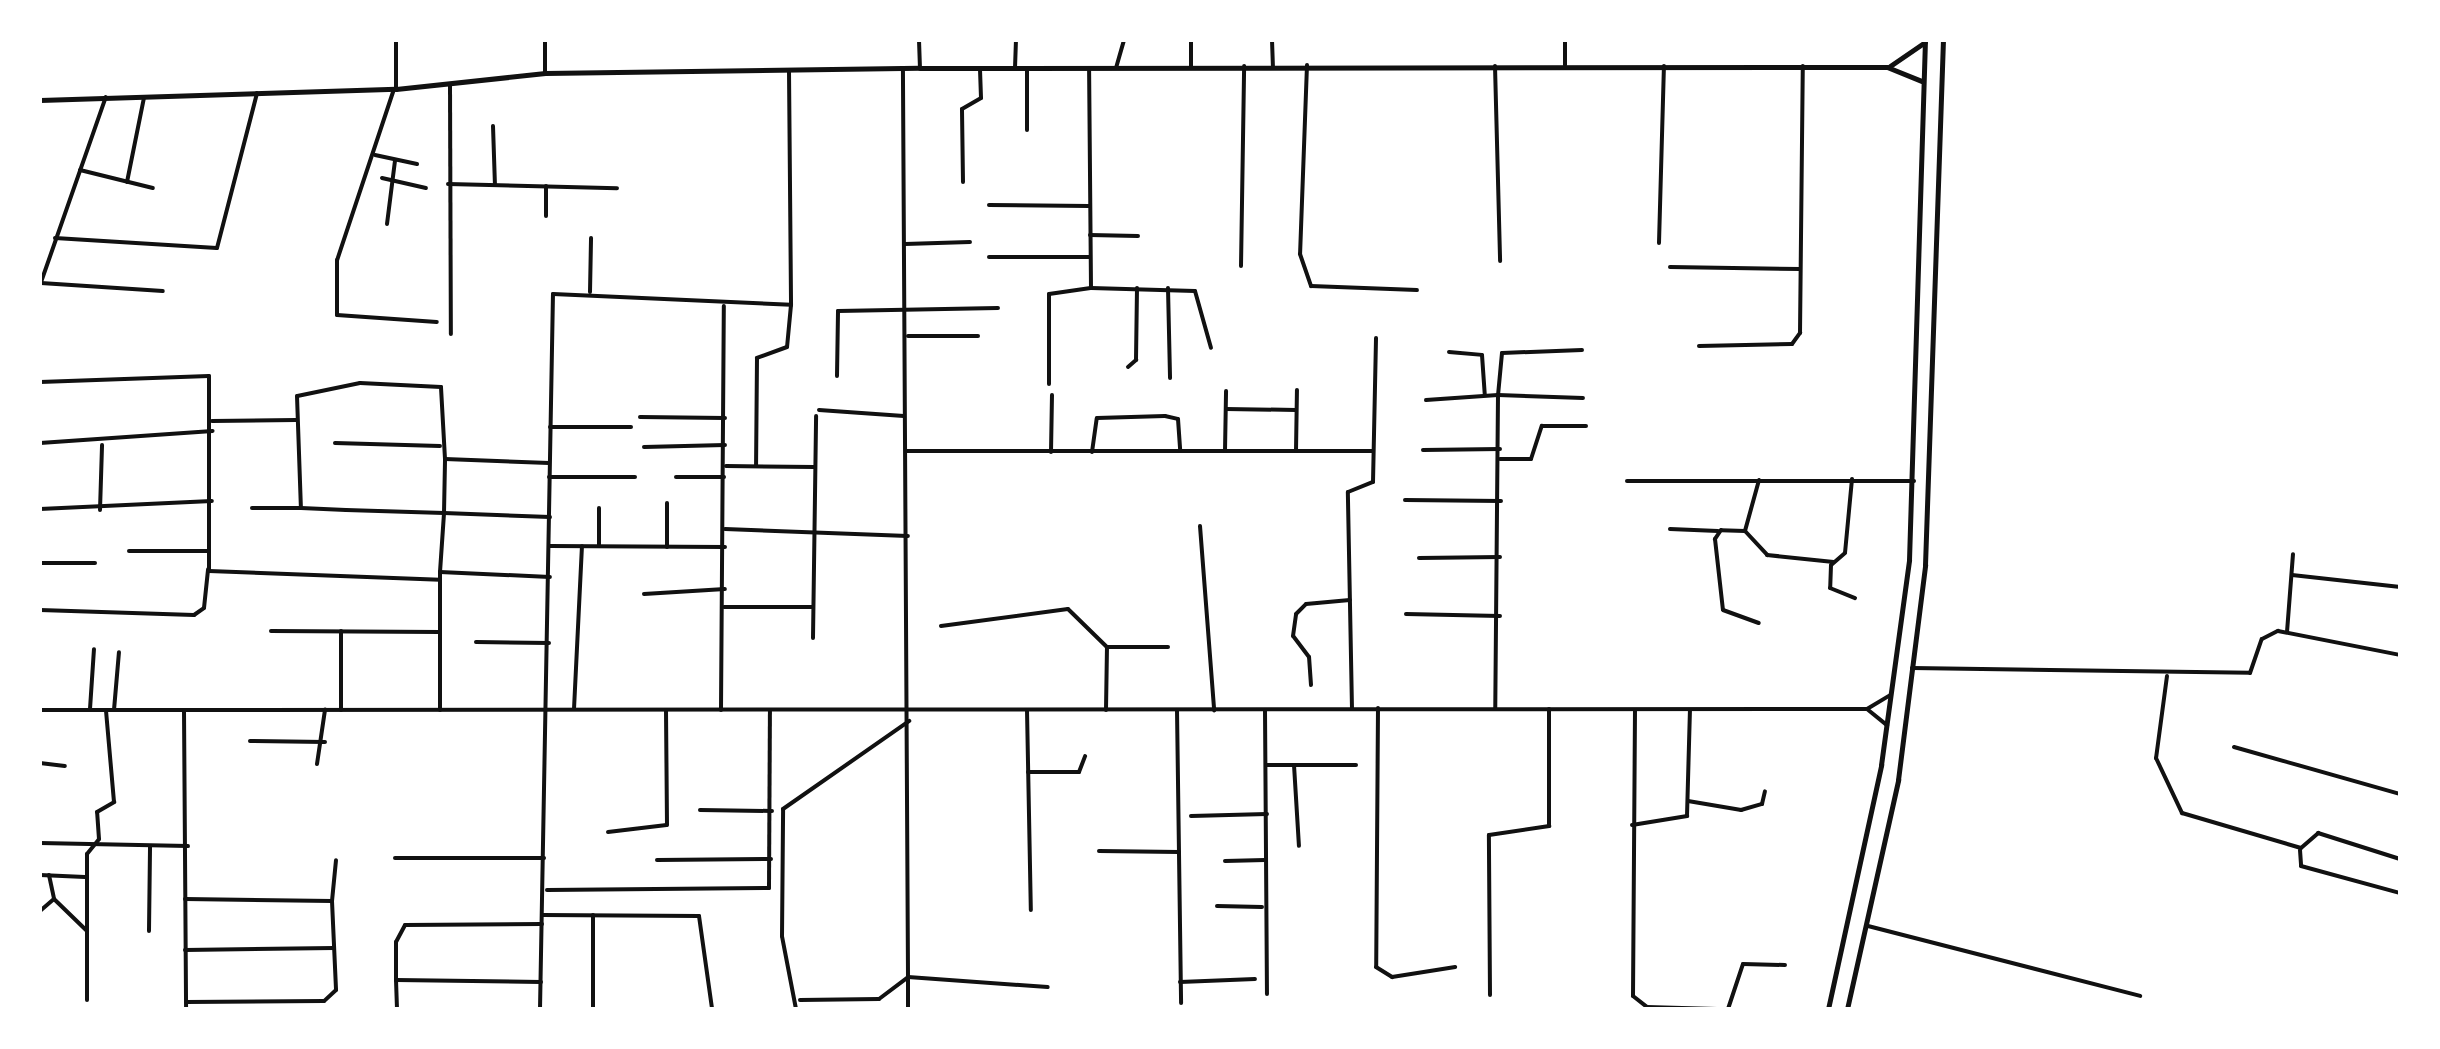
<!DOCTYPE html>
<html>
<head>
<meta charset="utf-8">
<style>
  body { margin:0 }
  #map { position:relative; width:2440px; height:1049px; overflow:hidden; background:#fff; font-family:Raleway,sans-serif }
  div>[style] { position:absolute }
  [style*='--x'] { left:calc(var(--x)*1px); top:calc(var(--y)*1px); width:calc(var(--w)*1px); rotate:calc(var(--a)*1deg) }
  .minor>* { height:4px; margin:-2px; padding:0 2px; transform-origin:2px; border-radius:2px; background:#111 }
  .tertiary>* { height:4px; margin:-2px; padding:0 2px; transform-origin:2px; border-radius:2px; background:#111 }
  .secondary>* { height:5px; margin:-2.5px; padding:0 2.5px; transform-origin:2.5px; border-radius:2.5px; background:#111 }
  .trunk>* { height:5px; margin:-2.5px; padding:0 2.5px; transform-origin:2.5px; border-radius:2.5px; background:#111 }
  span { translate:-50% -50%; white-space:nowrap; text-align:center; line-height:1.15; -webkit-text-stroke:8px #fff; paint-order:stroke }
  .frame { position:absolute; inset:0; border:42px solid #fff; pointer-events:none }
</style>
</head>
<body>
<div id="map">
  <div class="minor">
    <i style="--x:545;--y:40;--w:33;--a:90"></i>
    <i style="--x:919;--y:40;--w:28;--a:88"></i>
    <i style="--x:1191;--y:40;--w:26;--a:90"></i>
    <i style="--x:1272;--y:40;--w:26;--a:88"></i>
    <i style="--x:1307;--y:65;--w:189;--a:92.1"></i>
    <i style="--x:1300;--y:254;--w:34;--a:71"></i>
    <i style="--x:1311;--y:286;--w:106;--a:2.2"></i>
    <i style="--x:1565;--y:65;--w:25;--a:-90"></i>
    <i style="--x:1495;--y:66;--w:195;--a:88.5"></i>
    <i style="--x:1015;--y:68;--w:28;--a:-88"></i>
    <i style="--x:1027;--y:68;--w:62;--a:90"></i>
    <i style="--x:1116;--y:68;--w:29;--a:-74"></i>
    <i style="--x:789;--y:71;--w:234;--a:89.5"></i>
    <i style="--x:450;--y:85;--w:249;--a:89.8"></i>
    <i style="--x:394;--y:89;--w:180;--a:108.4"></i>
    <i style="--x:337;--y:260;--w:55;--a:90"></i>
    <i style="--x:337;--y:315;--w:100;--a:4"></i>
    <i style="--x:396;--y:89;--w:49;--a:-90"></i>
    <i style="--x:493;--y:126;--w:59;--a:88.1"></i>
    <i style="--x:375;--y:155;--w:43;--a:12.1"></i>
    <i style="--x:80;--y:170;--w:75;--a:13.9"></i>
    <i style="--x:382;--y:178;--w:45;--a:12.8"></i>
    <i style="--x:127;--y:182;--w:86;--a:-78.6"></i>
    <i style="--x:963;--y:182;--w:73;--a:-90.8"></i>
    <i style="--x:962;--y:109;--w:22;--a:-30"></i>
    <i style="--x:981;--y:98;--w:30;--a:-92"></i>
    <i style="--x:448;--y:184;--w:169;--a:1.4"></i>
    <i style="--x:546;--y:186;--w:30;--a:90"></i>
    <i style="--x:989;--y:205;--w:100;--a:0.6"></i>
    <i style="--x:387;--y:224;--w:64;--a:-82.8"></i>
    <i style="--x:1090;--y:235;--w:48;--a:1.2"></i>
    <i style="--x:55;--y:238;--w:162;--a:3.5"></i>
    <i style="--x:217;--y:248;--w:160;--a:-75.5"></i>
    <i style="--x:1659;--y:243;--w:177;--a:-88.4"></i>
    <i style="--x:905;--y:244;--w:65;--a:-1.8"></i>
    <i style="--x:989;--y:257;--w:101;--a:0"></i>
    <i style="--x:1241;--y:266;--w:200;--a:-89.1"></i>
    <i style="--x:1670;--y:267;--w:130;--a:0.9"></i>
    <i style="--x:41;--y:283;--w:122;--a:3.8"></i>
    <i style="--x:40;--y:285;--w:199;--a:-70.7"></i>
    <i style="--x:1091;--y:288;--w:104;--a:1.7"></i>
    <i style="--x:1195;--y:291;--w:59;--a:74.3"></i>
    <i style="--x:1168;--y:288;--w:90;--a:88.7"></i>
    <i style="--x:590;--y:292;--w:54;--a:-88.9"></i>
    <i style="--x:908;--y:336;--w:70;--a:0"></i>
    <i style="--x:1699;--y:346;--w:93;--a:-1.2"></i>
    <i style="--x:1792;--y:344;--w:14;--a:-54"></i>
    <i style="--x:1800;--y:333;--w:267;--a:-89.4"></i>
    <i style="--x:1582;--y:350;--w:80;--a:177.9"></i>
    <i style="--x:1502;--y:353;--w:42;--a:95.4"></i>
    <i style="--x:1498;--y:395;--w:85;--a:2"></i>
    <i style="--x:1449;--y:352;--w:33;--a:5"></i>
    <i style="--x:1482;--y:355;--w:39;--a:86"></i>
    <i style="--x:1128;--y:367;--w:11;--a:-41"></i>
    <i style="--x:1136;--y:360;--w:72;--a:-89.2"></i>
    <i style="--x:837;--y:376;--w:65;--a:-89.1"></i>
    <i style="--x:838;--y:311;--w:160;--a:-1.1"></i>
    <i style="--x:40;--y:382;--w:169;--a:-2"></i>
    <i style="--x:209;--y:376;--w:195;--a:90"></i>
    <i style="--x:209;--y:571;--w:231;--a:2.2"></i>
    <i style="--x:1049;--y:384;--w:90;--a:-90"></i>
    <i style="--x:1049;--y:294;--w:42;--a:-8.1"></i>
    <i style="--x:1091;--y:288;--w:220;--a:-90.5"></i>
    <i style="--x:1426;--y:400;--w:72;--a:-4"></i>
    <i style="--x:1498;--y:395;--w:314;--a:90.5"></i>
    <i style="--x:1226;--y:409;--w:70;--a:0.8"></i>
    <i style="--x:819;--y:410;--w:85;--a:4"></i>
    <i style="--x:640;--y:417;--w:85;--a:0.7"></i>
    <i style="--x:212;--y:421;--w:84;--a:-0.7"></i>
    <i style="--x:550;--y:427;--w:81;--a:0"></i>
    <i style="--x:40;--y:443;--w:173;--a:-4"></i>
    <i style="--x:335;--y:443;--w:105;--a:1.6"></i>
    <i style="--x:644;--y:447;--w:81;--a:-1.4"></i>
    <i style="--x:1423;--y:450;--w:77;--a:-0.7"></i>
    <i style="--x:907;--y:451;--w:466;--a:0"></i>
    <i style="--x:1225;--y:451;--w:60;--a:-89"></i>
    <i style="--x:1296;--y:451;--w:61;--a:-89.1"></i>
    <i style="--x:1051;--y:452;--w:57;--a:-89"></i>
    <i style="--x:1092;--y:452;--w:34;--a:-82"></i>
    <i style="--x:1097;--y:418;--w:68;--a:-1.7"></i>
    <i style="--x:1165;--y:416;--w:13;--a:13"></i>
    <i style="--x:1178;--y:419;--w:31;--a:86"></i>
    <i style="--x:445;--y:459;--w:104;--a:2.2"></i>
    <i style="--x:1500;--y:459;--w:31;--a:0"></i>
    <i style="--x:1531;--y:459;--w:35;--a:-72"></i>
    <i style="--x:1542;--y:426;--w:44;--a:0"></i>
    <i style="--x:726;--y:466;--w:89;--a:0.6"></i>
    <i style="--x:549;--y:477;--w:86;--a:0"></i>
    <i style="--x:676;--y:477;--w:48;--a:0"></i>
    <i style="--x:1852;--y:479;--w:74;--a:95.4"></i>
    <i style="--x:1845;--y:553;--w:18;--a:139"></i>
    <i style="--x:1831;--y:565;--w:23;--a:92"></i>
    <i style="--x:1830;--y:588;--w:27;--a:22"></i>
    <i style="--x:1759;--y:480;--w:53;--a:105.4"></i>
    <i style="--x:1745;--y:531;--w:24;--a:-178"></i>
    <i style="--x:1721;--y:530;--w:11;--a:124"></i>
    <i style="--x:1715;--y:539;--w:71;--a:83.6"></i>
    <i style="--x:1723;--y:610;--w:38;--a:20"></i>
    <i style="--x:1627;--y:481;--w:287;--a:0"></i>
    <i style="--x:1405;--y:500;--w:96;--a:0.6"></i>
    <i style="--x:667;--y:503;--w:44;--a:90"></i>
    <i style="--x:252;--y:508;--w:49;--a:0"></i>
    <i style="--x:40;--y:509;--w:172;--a:-2.7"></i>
    <i style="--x:100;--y:510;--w:65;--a:-88.2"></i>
    <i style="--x:1200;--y:526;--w:185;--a:85.6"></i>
    <i style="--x:725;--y:529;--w:183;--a:2.2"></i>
    <i style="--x:1670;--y:529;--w:48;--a:2.4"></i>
    <i style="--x:1745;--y:531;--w:33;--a:47"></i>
    <i style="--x:1767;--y:555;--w:67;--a:6"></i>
    <i style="--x:550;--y:546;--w:175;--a:0.3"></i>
    <i style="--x:599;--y:546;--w:38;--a:-90"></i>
    <i style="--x:129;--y:551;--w:80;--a:0"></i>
    <i style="--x:1419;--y:558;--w:81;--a:-0.7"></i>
    <i style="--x:40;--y:563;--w:55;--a:0"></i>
    <i style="--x:440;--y:572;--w:110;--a:2.6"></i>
    <i style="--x:2292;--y:575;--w:109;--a:6.3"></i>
    <i style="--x:644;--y:594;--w:81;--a:-3.5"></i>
    <i style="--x:724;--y:607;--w:89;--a:0"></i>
    <i style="--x:40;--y:610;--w:154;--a:1.9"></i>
    <i style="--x:194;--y:615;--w:12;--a:-35"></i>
    <i style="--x:204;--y:608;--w:39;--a:-84"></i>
    <i style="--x:1406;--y:614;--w:94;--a:1.2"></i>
    <i style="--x:941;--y:626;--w:128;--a:-7.6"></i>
    <i style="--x:1068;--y:609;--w:54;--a:44.3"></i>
    <i style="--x:1107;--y:647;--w:61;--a:0"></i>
    <i style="--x:271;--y:631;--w:169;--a:0.3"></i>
    <i style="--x:2287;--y:632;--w:78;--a:-85.6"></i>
    <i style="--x:813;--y:638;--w:222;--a:-89.2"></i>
    <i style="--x:476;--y:642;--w:73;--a:0.8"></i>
    <i style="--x:1912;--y:668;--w:338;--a:0.8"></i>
    <i style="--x:2250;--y:673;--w:36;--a:-71"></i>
    <i style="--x:2262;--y:639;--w:18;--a:-27"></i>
    <i style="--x:2278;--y:631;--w:124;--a:11.1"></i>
    <i style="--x:2167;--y:676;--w:83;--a:97.6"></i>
    <i style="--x:2156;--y:758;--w:61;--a:64.7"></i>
    <i style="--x:2182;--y:813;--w:124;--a:16.4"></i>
    <i style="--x:2301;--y:848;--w:23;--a:-41"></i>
    <i style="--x:2318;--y:833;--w:86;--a:17.6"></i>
    <i style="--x:1311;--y:685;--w:28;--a:-94"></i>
    <i style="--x:1309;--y:657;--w:26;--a:-127"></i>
    <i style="--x:1293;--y:636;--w:22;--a:-82"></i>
    <i style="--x:1296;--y:614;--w:14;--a:-45"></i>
    <i style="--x:1306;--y:604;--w:44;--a:-5.2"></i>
    <i style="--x:1378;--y:708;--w:259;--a:90.4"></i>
    <i style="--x:1376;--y:967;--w:19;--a:32"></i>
    <i style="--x:1392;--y:977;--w:64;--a:-9"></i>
    <i style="--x:90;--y:709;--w:60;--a:-86.2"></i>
    <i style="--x:574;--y:709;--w:163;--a:-87.2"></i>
    <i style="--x:1352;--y:709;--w:217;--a:-91.1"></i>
    <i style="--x:1348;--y:492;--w:27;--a:-22"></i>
    <i style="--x:1373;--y:482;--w:144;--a:-88.8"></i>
    <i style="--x:114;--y:710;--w:58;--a:-85.1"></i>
    <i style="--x:184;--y:710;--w:299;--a:89.6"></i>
    <i style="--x:341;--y:710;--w:79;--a:-90"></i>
    <i style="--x:440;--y:710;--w:138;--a:-90"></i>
    <i style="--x:440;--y:572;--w:59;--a:-86.1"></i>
    <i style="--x:444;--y:513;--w:54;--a:-88.9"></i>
    <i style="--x:445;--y:459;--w:72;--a:-93.2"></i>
    <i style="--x:441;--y:387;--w:81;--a:-177.2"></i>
    <i style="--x:360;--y:383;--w:64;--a:168.3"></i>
    <i style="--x:297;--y:396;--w:112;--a:88"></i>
    <i style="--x:301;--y:508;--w:45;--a:2.5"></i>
    <i style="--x:346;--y:510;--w:98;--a:1.8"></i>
    <i style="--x:444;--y:513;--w:106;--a:2.2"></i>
    <i style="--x:721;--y:710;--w:404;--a:-89.6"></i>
    <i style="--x:1027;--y:710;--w:200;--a:88.9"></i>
    <i style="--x:1106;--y:710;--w:63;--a:-89.1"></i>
    <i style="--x:1177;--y:710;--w:293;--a:89.2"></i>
    <i style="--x:1265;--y:710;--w:284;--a:89.6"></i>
    <i style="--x:1635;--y:710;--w:286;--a:90.4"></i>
    <i style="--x:1633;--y:996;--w:18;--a:38"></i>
    <i style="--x:1647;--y:1007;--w:70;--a:1.6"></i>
    <i style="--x:250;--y:741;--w:75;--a:0.8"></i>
    <i style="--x:2234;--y:747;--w:173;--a:15.8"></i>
    <i style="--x:40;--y:763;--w:25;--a:7"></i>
    <i style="--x:317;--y:764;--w:55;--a:-81.6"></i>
    <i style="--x:1266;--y:765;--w:90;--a:0"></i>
    <i style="--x:1294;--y:765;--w:81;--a:86.5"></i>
    <i style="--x:1028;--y:772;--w:51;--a:0"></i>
    <i style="--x:1079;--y:772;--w:17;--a:-69"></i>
    <i style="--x:1688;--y:801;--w:54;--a:9.6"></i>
    <i style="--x:1741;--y:810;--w:22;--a:-16"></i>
    <i style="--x:1762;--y:804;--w:13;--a:-77"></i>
    <i style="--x:700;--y:810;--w:72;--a:0.8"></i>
    <i style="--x:1191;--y:816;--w:76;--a:-1.5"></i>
    <i style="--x:1632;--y:825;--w:56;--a:-9.3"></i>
    <i style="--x:1687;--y:816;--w:106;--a:-88.4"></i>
    <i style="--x:608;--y:832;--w:59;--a:-6.8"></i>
    <i style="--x:667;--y:825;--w:114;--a:-90.5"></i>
    <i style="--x:40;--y:843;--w:148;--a:1.2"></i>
    <i style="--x:2300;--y:850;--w:16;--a:86"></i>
    <i style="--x:2301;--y:866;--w:103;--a:15.3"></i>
    <i style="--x:1099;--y:851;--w:80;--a:0.7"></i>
    <i style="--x:395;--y:858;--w:149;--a:0"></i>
    <i style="--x:657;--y:860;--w:114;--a:-0.5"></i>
    <i style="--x:1225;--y:861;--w:40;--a:-1.4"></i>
    <i style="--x:40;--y:875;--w:45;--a:2.5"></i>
    <i style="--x:49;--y:875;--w:25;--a:78"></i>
    <i style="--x:54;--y:899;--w:46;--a:44.1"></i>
    <i style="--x:547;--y:890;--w:222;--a:-0.5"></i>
    <i style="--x:769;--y:888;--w:178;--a:-89.7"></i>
    <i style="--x:185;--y:899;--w:147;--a:0.8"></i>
    <i style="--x:332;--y:901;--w:89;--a:87.4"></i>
    <i style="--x:336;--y:990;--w:16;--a:137"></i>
    <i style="--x:324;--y:1001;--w:138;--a:179.6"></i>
    <i style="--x:332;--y:901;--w:41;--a:-84.4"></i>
    <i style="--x:1217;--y:906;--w:45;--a:1.3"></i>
    <i style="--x:40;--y:911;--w:18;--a:-41"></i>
    <i style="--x:543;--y:915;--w:156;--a:0.4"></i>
    <i style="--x:699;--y:916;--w:94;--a:82"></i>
    <i style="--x:593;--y:915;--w:94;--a:90"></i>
    <i style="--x:1868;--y:926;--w:281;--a:14.4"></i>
    <i style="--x:149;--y:931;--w:85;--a:-89.3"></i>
    <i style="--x:185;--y:950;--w:149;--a:-0.8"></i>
    <i style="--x:396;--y:980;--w:29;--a:88"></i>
    <i style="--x:541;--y:982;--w:145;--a:-179.2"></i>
    <i style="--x:396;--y:980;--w:38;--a:-90"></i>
    <i style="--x:396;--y:942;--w:19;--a:-62"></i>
    <i style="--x:405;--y:925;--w:137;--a:-0.4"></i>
    <i style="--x:1180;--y:982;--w:75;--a:-2.3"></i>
    <i style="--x:1490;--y:995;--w:160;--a:-90.4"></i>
    <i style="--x:1489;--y:835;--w:61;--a:-8.5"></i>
    <i style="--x:1549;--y:826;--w:117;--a:-90"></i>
    <i style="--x:87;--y:1000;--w:146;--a:-90"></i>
    <i style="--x:87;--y:854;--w:19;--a:-51"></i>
    <i style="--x:99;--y:839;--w:27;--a:-94"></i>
    <i style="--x:97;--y:812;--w:20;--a:-30"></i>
    <i style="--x:114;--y:802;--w:92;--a:-95"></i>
    <i style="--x:800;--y:1000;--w:79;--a:-0.7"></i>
    <i style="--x:879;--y:999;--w:36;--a:-37"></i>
    <i style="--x:908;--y:977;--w:908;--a:-90.32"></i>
    <i style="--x:540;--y:1009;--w:715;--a:-88.96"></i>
    <i style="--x:553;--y:294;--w:238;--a:2.6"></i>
    <i style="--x:791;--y:305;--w:42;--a:95.4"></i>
    <i style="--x:787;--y:347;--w:32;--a:160"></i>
    <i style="--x:757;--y:358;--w:108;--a:90.5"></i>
    <i style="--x:796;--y:1009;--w:74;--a:-100.9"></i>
    <i style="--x:782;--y:936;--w:127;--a:-89.5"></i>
    <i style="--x:783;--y:809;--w:154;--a:-34.9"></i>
    <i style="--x:908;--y:1009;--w:32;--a:-90"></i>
    <i style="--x:908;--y:977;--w:140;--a:4.1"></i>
    <i style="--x:1728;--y:1009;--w:47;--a:-71.6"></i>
    <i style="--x:1743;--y:964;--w:42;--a:1.4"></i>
  </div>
  <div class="tertiary">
    <i style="--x:1867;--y:709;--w:26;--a:39"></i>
    <i style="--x:40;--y:710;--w:1827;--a:-0.03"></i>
    <i style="--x:1867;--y:709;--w:27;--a:-31"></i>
  </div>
  <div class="secondary">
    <i style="--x:1890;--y:66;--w:42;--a:-34.4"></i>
    <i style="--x:40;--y:100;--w:356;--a:-1.8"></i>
    <i style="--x:396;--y:89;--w:150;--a:-6.1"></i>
    <i style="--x:545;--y:73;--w:375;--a:-0.8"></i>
    <i style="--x:920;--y:68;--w:967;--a:-0.06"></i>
    <i style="--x:1887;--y:67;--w:37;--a:22"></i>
  </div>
  <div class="trunk">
    <i style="--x:1828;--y:1009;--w:250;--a:-77.7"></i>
    <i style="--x:1881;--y:765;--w:207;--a:-82.2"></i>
    <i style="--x:1909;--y:560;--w:520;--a:-88.24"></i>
    <i style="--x:1847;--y:1009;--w:235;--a:-77.4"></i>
    <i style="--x:1898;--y:780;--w:217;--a:-82.8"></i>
    <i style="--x:1925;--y:565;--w:525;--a:-88.04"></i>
  </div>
  <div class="frame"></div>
</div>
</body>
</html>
